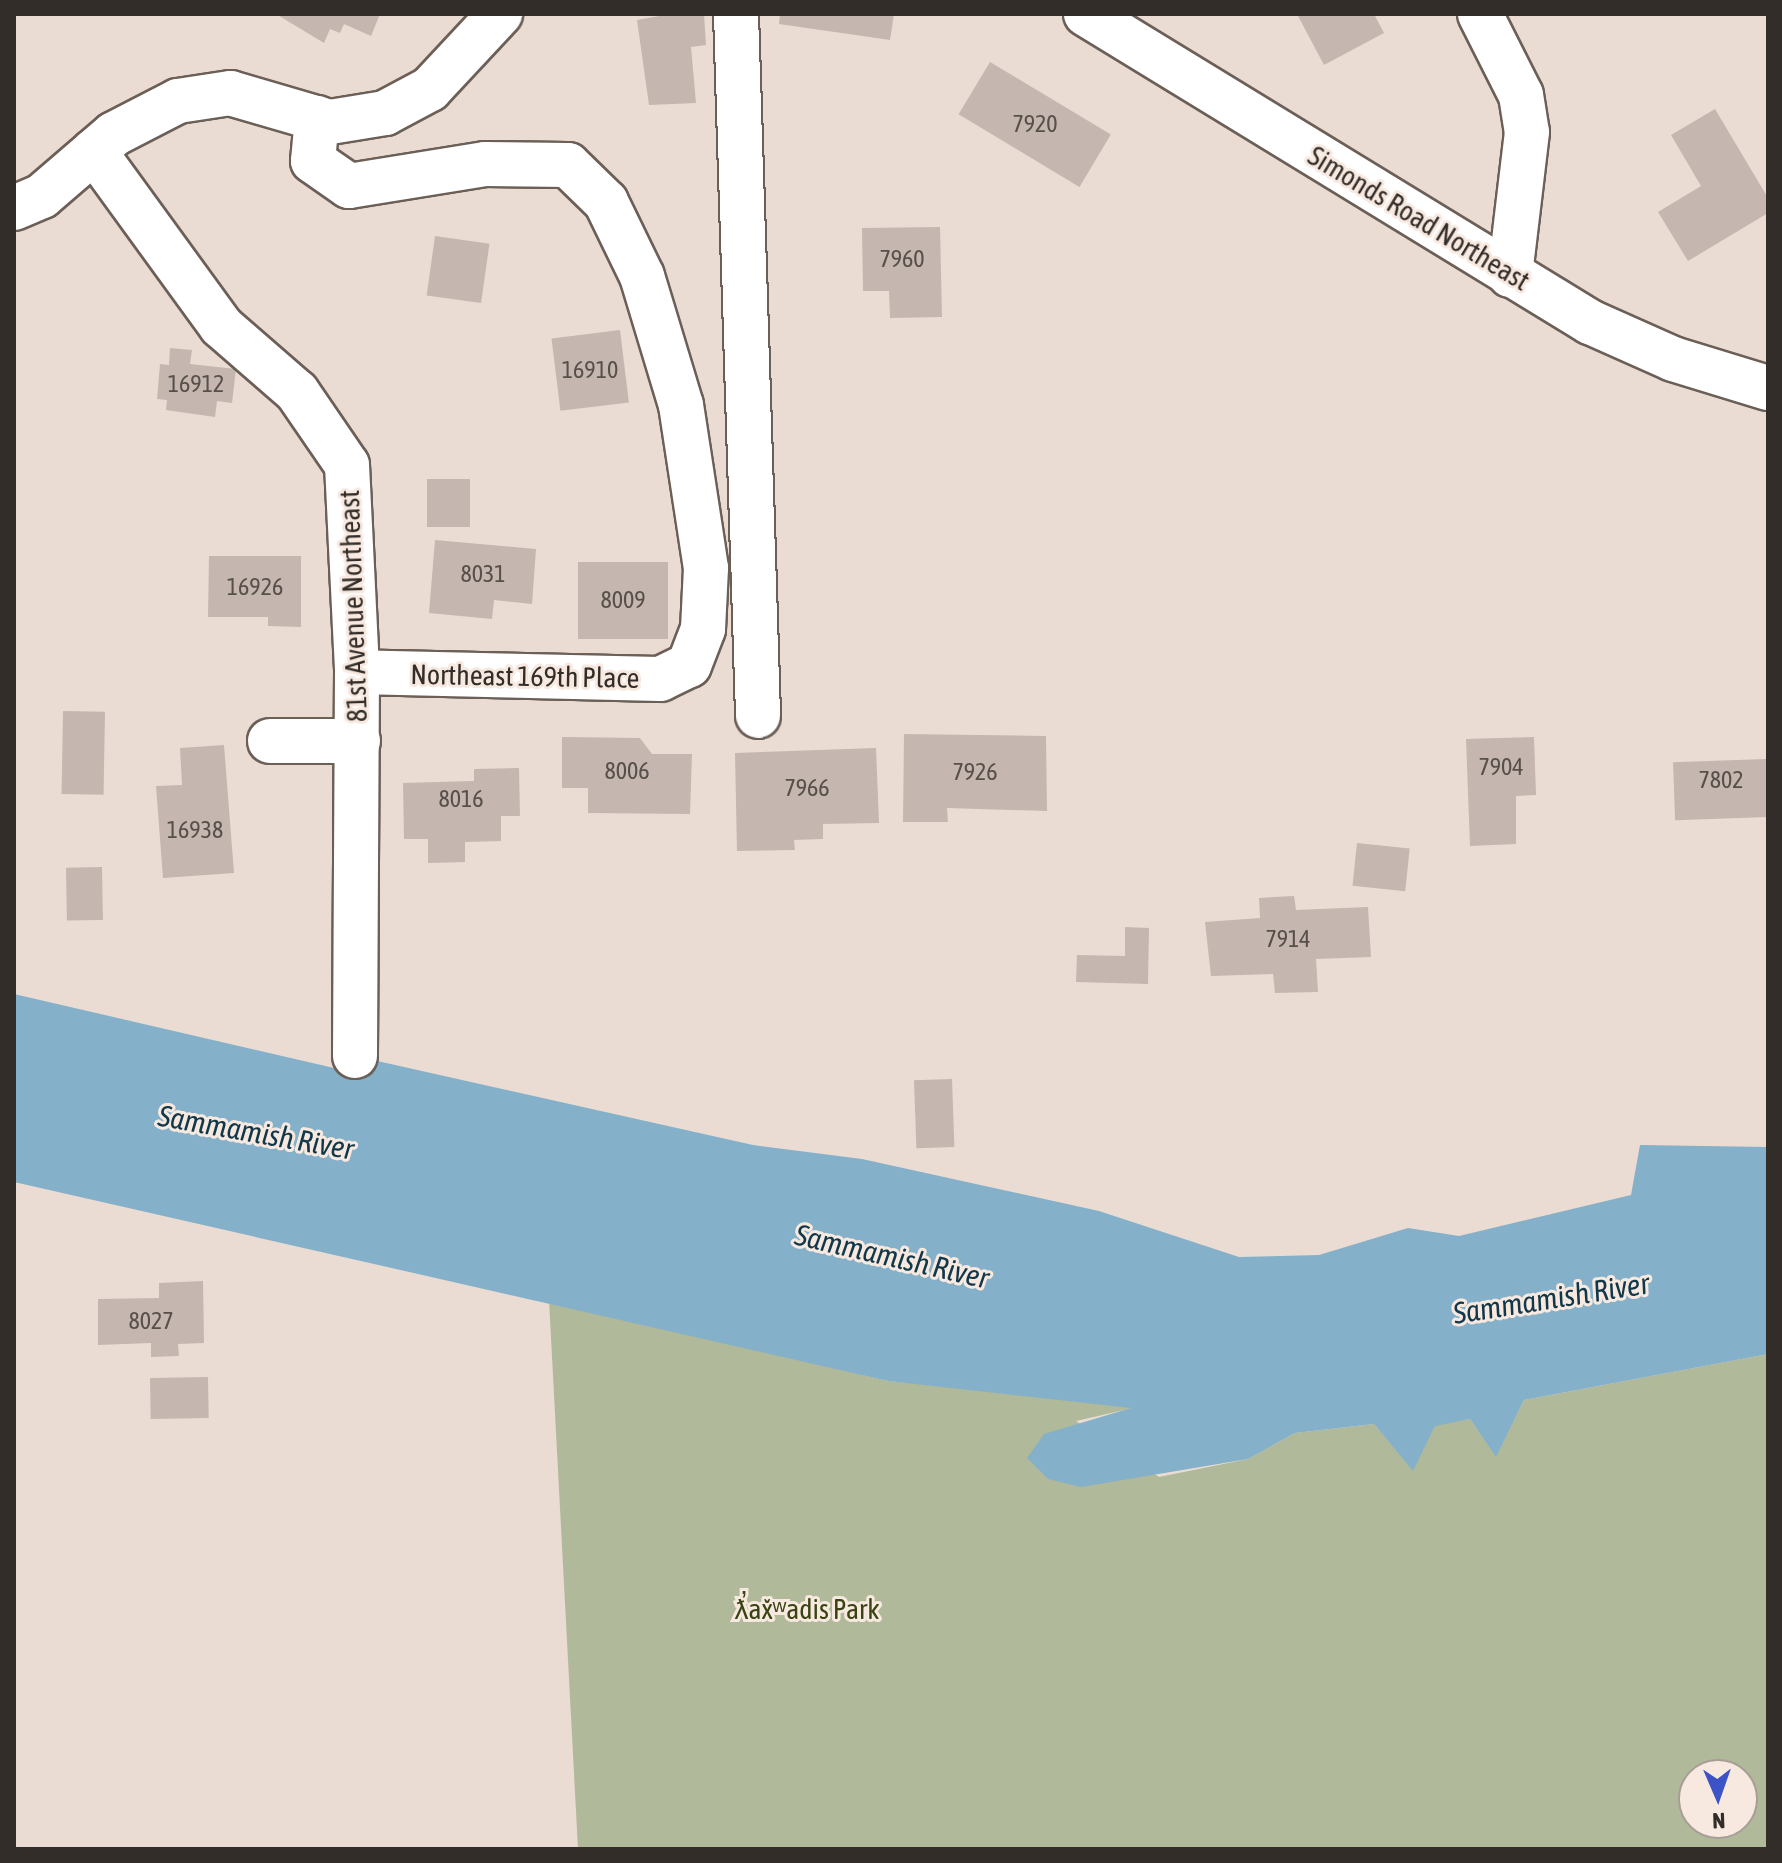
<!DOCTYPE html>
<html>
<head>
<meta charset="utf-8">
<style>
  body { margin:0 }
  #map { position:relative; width:1782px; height:1863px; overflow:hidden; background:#eadcd3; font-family:"Asap Condensed",sans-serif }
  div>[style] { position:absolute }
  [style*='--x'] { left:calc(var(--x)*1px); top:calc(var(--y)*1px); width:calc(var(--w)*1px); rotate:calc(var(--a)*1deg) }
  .green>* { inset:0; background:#b0b999 }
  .water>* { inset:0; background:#84b1c9 }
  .building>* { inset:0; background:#c5b6af; transform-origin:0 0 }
  .roads { filter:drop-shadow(2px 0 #6b5f57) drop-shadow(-2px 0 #6b5f57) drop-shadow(0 2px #6b5f57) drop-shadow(0 -2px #6b5f57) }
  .minor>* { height:44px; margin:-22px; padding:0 22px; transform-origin:22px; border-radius:22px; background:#fff }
  .major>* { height:44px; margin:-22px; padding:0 22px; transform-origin:22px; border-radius:22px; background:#fff }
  span { translate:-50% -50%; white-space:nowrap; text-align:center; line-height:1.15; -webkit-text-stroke:6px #f7e9e0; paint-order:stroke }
  .number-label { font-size:24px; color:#574f4a }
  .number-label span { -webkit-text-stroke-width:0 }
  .street-label { font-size:28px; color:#322d29 }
  .park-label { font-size:28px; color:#394312 }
  .water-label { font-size:30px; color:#11384a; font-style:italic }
  .frame { position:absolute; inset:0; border:16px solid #322d29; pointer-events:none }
  .north { position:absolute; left:1678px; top:1759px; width:80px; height:80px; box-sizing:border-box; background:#f7e9e0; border:2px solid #a89e97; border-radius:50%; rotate:178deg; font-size:22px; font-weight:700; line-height:32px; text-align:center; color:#322d29 }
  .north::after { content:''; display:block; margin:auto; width:28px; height:36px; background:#3b53c6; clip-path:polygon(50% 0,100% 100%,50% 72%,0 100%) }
</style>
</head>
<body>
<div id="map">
  <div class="green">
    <i style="clip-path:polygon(evenodd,549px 1300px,888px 1381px,1121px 1402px,1133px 1408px,1076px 1421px,1159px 1477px,1248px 1459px,1295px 1433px,1374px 1424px,1413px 1470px,1435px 1425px,1470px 1419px,1496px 1456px,1524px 1400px,1768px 1354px,1768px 1849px,578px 1849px,549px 1300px,1694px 1775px,1742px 1775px,1742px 1823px,1694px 1823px,1694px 1775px)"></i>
  </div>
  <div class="water">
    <i style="clip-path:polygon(14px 994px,334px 1068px,337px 1056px,355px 1056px,753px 1145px,862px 1159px,1099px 1211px,1239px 1257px,1319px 1255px,1408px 1228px,1459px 1236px,1631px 1195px,1640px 1145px,1768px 1147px,1768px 1354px,1524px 1400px,1496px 1457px,1470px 1419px,1435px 1426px,1413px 1471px,1374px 1424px,1295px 1433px,1248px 1459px,1081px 1487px,1048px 1479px,1027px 1458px,1044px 1434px,1131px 1408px,888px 1381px,14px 1182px)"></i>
  </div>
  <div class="building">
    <i style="clip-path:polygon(276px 14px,380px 14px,371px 36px,344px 24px,340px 33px,330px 29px,324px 43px)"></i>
    <i style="clip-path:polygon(671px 14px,704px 14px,706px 45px,691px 47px,696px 103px,649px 105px,637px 20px)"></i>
    <i style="clip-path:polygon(780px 14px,894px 14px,890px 40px,779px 24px)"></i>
    <i style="clip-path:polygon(1297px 14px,1374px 14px,1384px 33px,1324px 65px)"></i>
    <i style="left:990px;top:62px;width:141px;height:61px;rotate:31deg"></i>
    <i style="clip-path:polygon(1715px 109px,1768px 198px,1768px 213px,1688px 261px,1658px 212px,1701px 186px,1671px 135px)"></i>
    <i style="clip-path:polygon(940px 227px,942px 317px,890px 318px,889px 291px,863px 291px,862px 228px)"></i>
    <i style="left:435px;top:236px;width:55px;height:60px;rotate:8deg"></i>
    <i style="left:620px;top:330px;width:73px;height:69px;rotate:83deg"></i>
    <i style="clip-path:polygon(170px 348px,192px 350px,190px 364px,236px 369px,232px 403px,217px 401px,215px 417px,166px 410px,167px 400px,157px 399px,160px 364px,169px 365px)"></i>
    <i style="left:470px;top:479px;width:48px;height:43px;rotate:90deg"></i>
    <i style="clip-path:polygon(435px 540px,536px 549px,532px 604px,494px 600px,492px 619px,429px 613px)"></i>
    <i style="clip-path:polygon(209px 556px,301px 556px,301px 627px,268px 626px,268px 617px,208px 617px)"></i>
    <i style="left:578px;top:562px;width:90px;height:77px"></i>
    <i style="left:63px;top:711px;width:42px;height:83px;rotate:1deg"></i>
    <i style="clip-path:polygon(904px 734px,1046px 736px,1047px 811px,947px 808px,948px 822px,903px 822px)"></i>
    <i style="clip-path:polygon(562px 737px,640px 738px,652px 754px,692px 754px,690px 814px,588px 813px,588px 788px,562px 788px)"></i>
    <i style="clip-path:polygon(1534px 737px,1536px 795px,1516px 796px,1516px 844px,1470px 846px,1466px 739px)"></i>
    <i style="clip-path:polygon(224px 745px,234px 873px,163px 878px,156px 786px,182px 785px,180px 748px)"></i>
    <i style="clip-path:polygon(876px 748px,879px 823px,823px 824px,823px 839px,794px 840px,795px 850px,737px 851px,735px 753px)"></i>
    <i style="left:1766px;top:759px;width:58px;height:93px;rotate:88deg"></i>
    <i style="clip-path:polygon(519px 768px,520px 816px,501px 816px,501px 841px,465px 842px,465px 862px,428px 863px,428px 839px,404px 839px,403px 783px,474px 781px,474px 769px)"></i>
    <i style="left:1357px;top:843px;width:53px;height:43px;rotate:6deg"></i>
    <i style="left:102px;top:867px;width:53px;height:36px;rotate:89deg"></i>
    <i style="clip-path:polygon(1294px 896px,1296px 910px,1368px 907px,1371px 957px,1316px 959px,1318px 992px,1275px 993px,1273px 974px,1211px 976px,1205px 922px,1260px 918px,1259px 898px)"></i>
    <i style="clip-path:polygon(1125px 927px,1149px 928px,1148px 984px,1076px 982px,1077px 955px,1125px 956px)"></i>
    <i style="left:952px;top:1079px;width:68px;height:38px;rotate:88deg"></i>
    <i style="clip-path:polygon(203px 1281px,204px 1343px,178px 1344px,179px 1356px,151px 1357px,151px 1343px,98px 1345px,98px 1299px,159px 1298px,159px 1283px)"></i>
    <i style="left:208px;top:1377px;width:41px;height:58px;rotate:89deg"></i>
  </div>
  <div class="roads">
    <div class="minor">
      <i style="--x:736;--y:14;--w:702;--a:88.2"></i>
      <i style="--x:1480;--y:14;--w:91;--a:63.2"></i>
      <i style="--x:1521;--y:95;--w:37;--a:81"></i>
      <i style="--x:1527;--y:132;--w:144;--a:96.8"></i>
      <i style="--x:317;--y:118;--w:43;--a:95.3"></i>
      <i style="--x:313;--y:161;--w:44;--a:34.8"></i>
      <i style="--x:349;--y:186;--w:138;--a:-9.2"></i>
      <i style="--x:485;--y:164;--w:83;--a:0.7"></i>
      <i style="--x:568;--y:165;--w:53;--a:44.2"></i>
      <i style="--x:606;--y:202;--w:82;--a:64.1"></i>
      <i style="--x:642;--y:276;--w:135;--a:73.2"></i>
      <i style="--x:681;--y:405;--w:165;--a:81.3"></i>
      <i style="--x:706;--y:568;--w:61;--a:92.8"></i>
      <i style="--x:703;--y:629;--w:39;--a:111"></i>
      <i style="--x:689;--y:665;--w:32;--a:154"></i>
      <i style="--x:660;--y:679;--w:303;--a:-178.7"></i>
      <i style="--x:94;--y:151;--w:216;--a:54"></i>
      <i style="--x:221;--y:326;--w:101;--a:41"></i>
      <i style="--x:297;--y:392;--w:88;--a:55.6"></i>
      <i style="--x:347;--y:465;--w:207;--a:87.2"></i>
      <i style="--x:357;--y:672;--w:384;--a:90.3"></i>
      <i style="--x:14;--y:208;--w:30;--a:-23"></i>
      <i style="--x:42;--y:196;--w:95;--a:-40.7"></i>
      <i style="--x:114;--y:134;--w:72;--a:-27.3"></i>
      <i style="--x:178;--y:101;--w:53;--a:-8.7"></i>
      <i style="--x:230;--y:93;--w:104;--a:16.2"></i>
      <i style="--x:330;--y:122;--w:56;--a:-9.3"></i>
      <i style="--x:385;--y:113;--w:51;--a:-28.1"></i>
      <i style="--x:430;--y:89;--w:103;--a:-47"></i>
      <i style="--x:270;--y:741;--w:88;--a:0"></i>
    </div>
    <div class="major">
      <i style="--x:1086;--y:14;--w:591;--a:31.43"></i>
      <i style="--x:1590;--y:322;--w:91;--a:24"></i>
      <i style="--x:1673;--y:359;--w:99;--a:17"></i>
    </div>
  </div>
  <div class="number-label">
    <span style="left:1035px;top:124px">7920</span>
    <span style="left:902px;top:259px">7960</span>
    <span style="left:590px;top:370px">16910</span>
    <span style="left:196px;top:384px">16912</span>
    <span style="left:483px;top:574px">8031</span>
    <span style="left:255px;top:587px">16926</span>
    <span style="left:623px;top:600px">8009</span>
    <span style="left:1501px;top:767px">7904</span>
    <span style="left:627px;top:771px">8006</span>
    <span style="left:975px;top:772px">7926</span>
    <span style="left:1721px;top:780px">7802</span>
    <span style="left:807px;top:788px">7966</span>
    <span style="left:461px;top:799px">8016</span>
    <span style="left:195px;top:830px">16938</span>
    <span style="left:1288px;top:939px">7914</span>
    <span style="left:151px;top:1321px">8027</span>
  </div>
  <div class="street-label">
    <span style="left:1419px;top:218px;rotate:31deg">Simonds Road Northeast</span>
    <span style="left:353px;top:606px;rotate:-92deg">81st Avenue Northeast</span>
    <span style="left:525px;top:676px;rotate:1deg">Northeast 169th Place</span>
  </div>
  <div class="park-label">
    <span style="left:807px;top:1609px">ƛ̕ax̌ʷadis Park</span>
  </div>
  <div class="water-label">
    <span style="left:256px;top:1132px;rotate:10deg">Sammamish River</span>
    <span style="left:892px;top:1256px;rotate:13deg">Sammamish River</span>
    <span style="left:1551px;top:1298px;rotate:-9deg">Sammamish River</span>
  </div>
  <div class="frame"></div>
  <div class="north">N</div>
</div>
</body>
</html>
